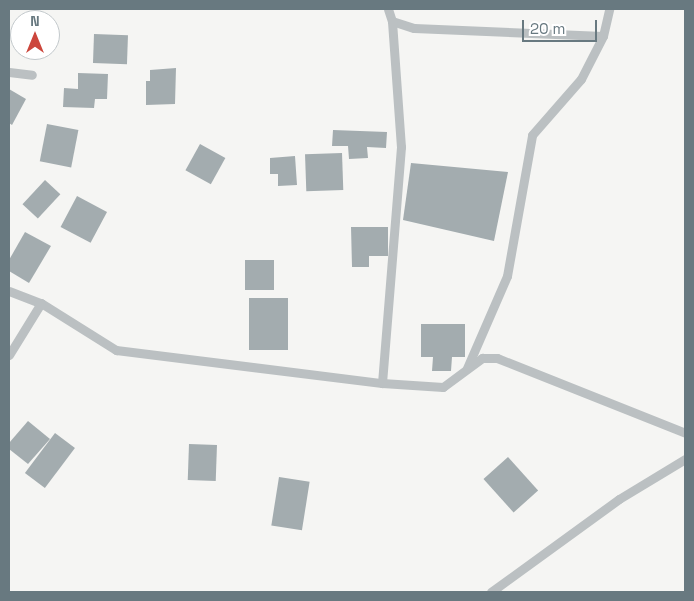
<!DOCTYPE html>
<html>
<head>
<meta charset="utf-8">
<style>
  body { margin:0 }
  #map { position:relative; width:694px; height:601px; overflow:hidden; background:#f5f5f3; font-family:"Space Grotesk",sans-serif }
  div>[style] { position:absolute }
  [style*='--x'] { left:calc(var(--x)*1px); top:calc(var(--y)*1px); width:calc(var(--w)*1px); rotate:calc(var(--a)*1deg) }
  .building>* { inset:0; background:#a3acaf; transform-origin:0 0 }
  .minor>* { height:9px; margin:-4.5px; padding:0 4.5px; transform-origin:4.5px; border-radius:4.5px; background:#bbc0c2 }
  span { translate:-50% -50%; white-space:nowrap; text-align:center; line-height:1.15; -webkit-text-stroke:5px #fff; paint-order:stroke }
  .frame { position:absolute; inset:0; border:10px solid #687980; pointer-events:none }
  .north { position:absolute; left:10px; top:10px; width:50px; height:50px; box-sizing:border-box; background:#fff; border:1px solid #c3c9cc; border-radius:50%; rotate:0deg; font-size:14px; font-weight:700; line-height:20px; text-align:center; color:#687980 }
  .north::after { content:''; display:block; margin:auto; width:18px; height:22px; background:#cc463c; clip-path:polygon(50% 0,100% 100%,50% 72%,0 100%) }
  .scale { position:absolute; left:522px; top:20px; width:75px; height:22px; box-sizing:border-box; border:2px solid #687980; border-top:0; padding-left:6px; font-size:15px; line-height:18px; white-space:nowrap; color:#687980; -webkit-text-stroke:4px #fff; paint-order:stroke }
</style>
</head>
<body>
<div id="map">
  <div class="building">
    <i style="left:94px;top:34px;width:34px;height:29px;rotate:2deg"></i>
    <i style="clip-path:polygon(176px 68px,175px 104px,146px 105px,146px 81px,150px 81px,150px 70px)"></i>
    <i style="clip-path:polygon(78px 73px,108px 74px,107px 99px,95px 99px,94px 108px,63px 107px,64px 88px,78px 89px)"></i>
    <i style="clip-path:polygon(9px 89px,26px 99px,12px 125px,9px 123px)"></i>
    <i style="left:47px;top:124px;width:32px;height:38px;rotate:11deg"></i>
    <i style="clip-path:polygon(333px 130px,387px 132px,386px 148px,367px 147px,368px 158px,349px 159px,348px 146px,332px 146px)"></i>
    <i style="left:200px;top:144px;width:29px;height:30px;rotate:29deg"></i>
    <i style="left:342px;top:153px;width:37px;height:37px;rotate:88deg"></i>
    <i style="clip-path:polygon(295px 156px,297px 185px,278px 186px,278px 174px,270px 174px,270px 158px)"></i>
    <i style="clip-path:polygon(411px 163px,508px 172px,494px 241px,403px 220px)"></i>
    <i style="left:45px;top:180px;width:21px;height:33px;rotate:43deg"></i>
    <i style="left:77px;top:196px;width:34px;height:35px;rotate:28deg"></i>
    <i style="clip-path:polygon(351px 227px,388px 227px,388px 256px,369px 256px,369px 267px,352px 267px)"></i>
    <i style="clip-path:polygon(25px 232px,51px 246px,29px 283px,9px 271px,9px 260px)"></i>
    <i style="left:245px;top:260px;width:29px;height:30px"></i>
    <i style="left:249px;top:298px;width:39px;height:52px"></i>
    <i style="clip-path:polygon(421px 324px,465px 324px,465px 357px,452px 357px,451px 371px,432px 371px,433px 357px,421px 357px)"></i>
    <i style="clip-path:polygon(28px 421px,50px 439px,28px 464px,9px 449px,9px 443px)"></i>
    <i style="left:55px;top:433px;width:25px;height:50px;rotate:37deg"></i>
    <i style="left:189px;top:444px;width:28px;height:36px;rotate:2deg"></i>
    <i style="left:508px;top:457px;width:45px;height:33px;rotate:48deg"></i>
    <i style="left:279px;top:477px;width:31px;height:49px;rotate:9deg"></i>
  </div>
  <div class="minor">
    <i style="--x:388;--y:9;--w:13;--a:72"></i>
    <i style="--x:392;--y:21;--w:23;--a:18"></i>
    <i style="--x:414;--y:28;--w:189;--a:2.4"></i>
    <i style="--x:9;--y:72;--w:23;--a:7"></i>
    <i style="--x:9;--y:291;--w:34;--a:21"></i>
    <i style="--x:41;--y:303;--w:89;--a:32.1"></i>
    <i style="--x:116;--y:350;--w:268;--a:7.1"></i>
    <i style="--x:382;--y:383;--w:61;--a:3.8"></i>
    <i style="--x:443;--y:387;--w:49;--a:-36.6"></i>
    <i style="--x:482;--y:358;--w:15;--a:0"></i>
    <i style="--x:497;--y:358;--w:202;--a:21.7"></i>
    <i style="--x:9;--y:355;--w:61;--a:-58.4"></i>
    <i style="--x:467;--y:368;--w:100;--a:-66.5"></i>
    <i style="--x:507;--y:276;--w:143;--a:-79.9"></i>
    <i style="--x:532;--y:135;--w:74;--a:-48.8"></i>
    <i style="--x:581;--y:79;--w:48;--a:-62.9"></i>
    <i style="--x:603;--y:36;--w:28;--a:-77"></i>
    <i style="--x:382;--y:383;--w:237;--a:-85.4"></i>
    <i style="--x:401;--y:147;--w:126;--a:-94.1"></i>
    <i style="--x:491;--y:592;--w:158;--a:-36"></i>
    <i style="--x:619;--y:499;--w:77;--a:-31.2"></i>
  </div>
  <div class="frame"></div>
  <div class="north">N</div>
  <div class="scale">20 m</div>
</div>
</body>
</html>
